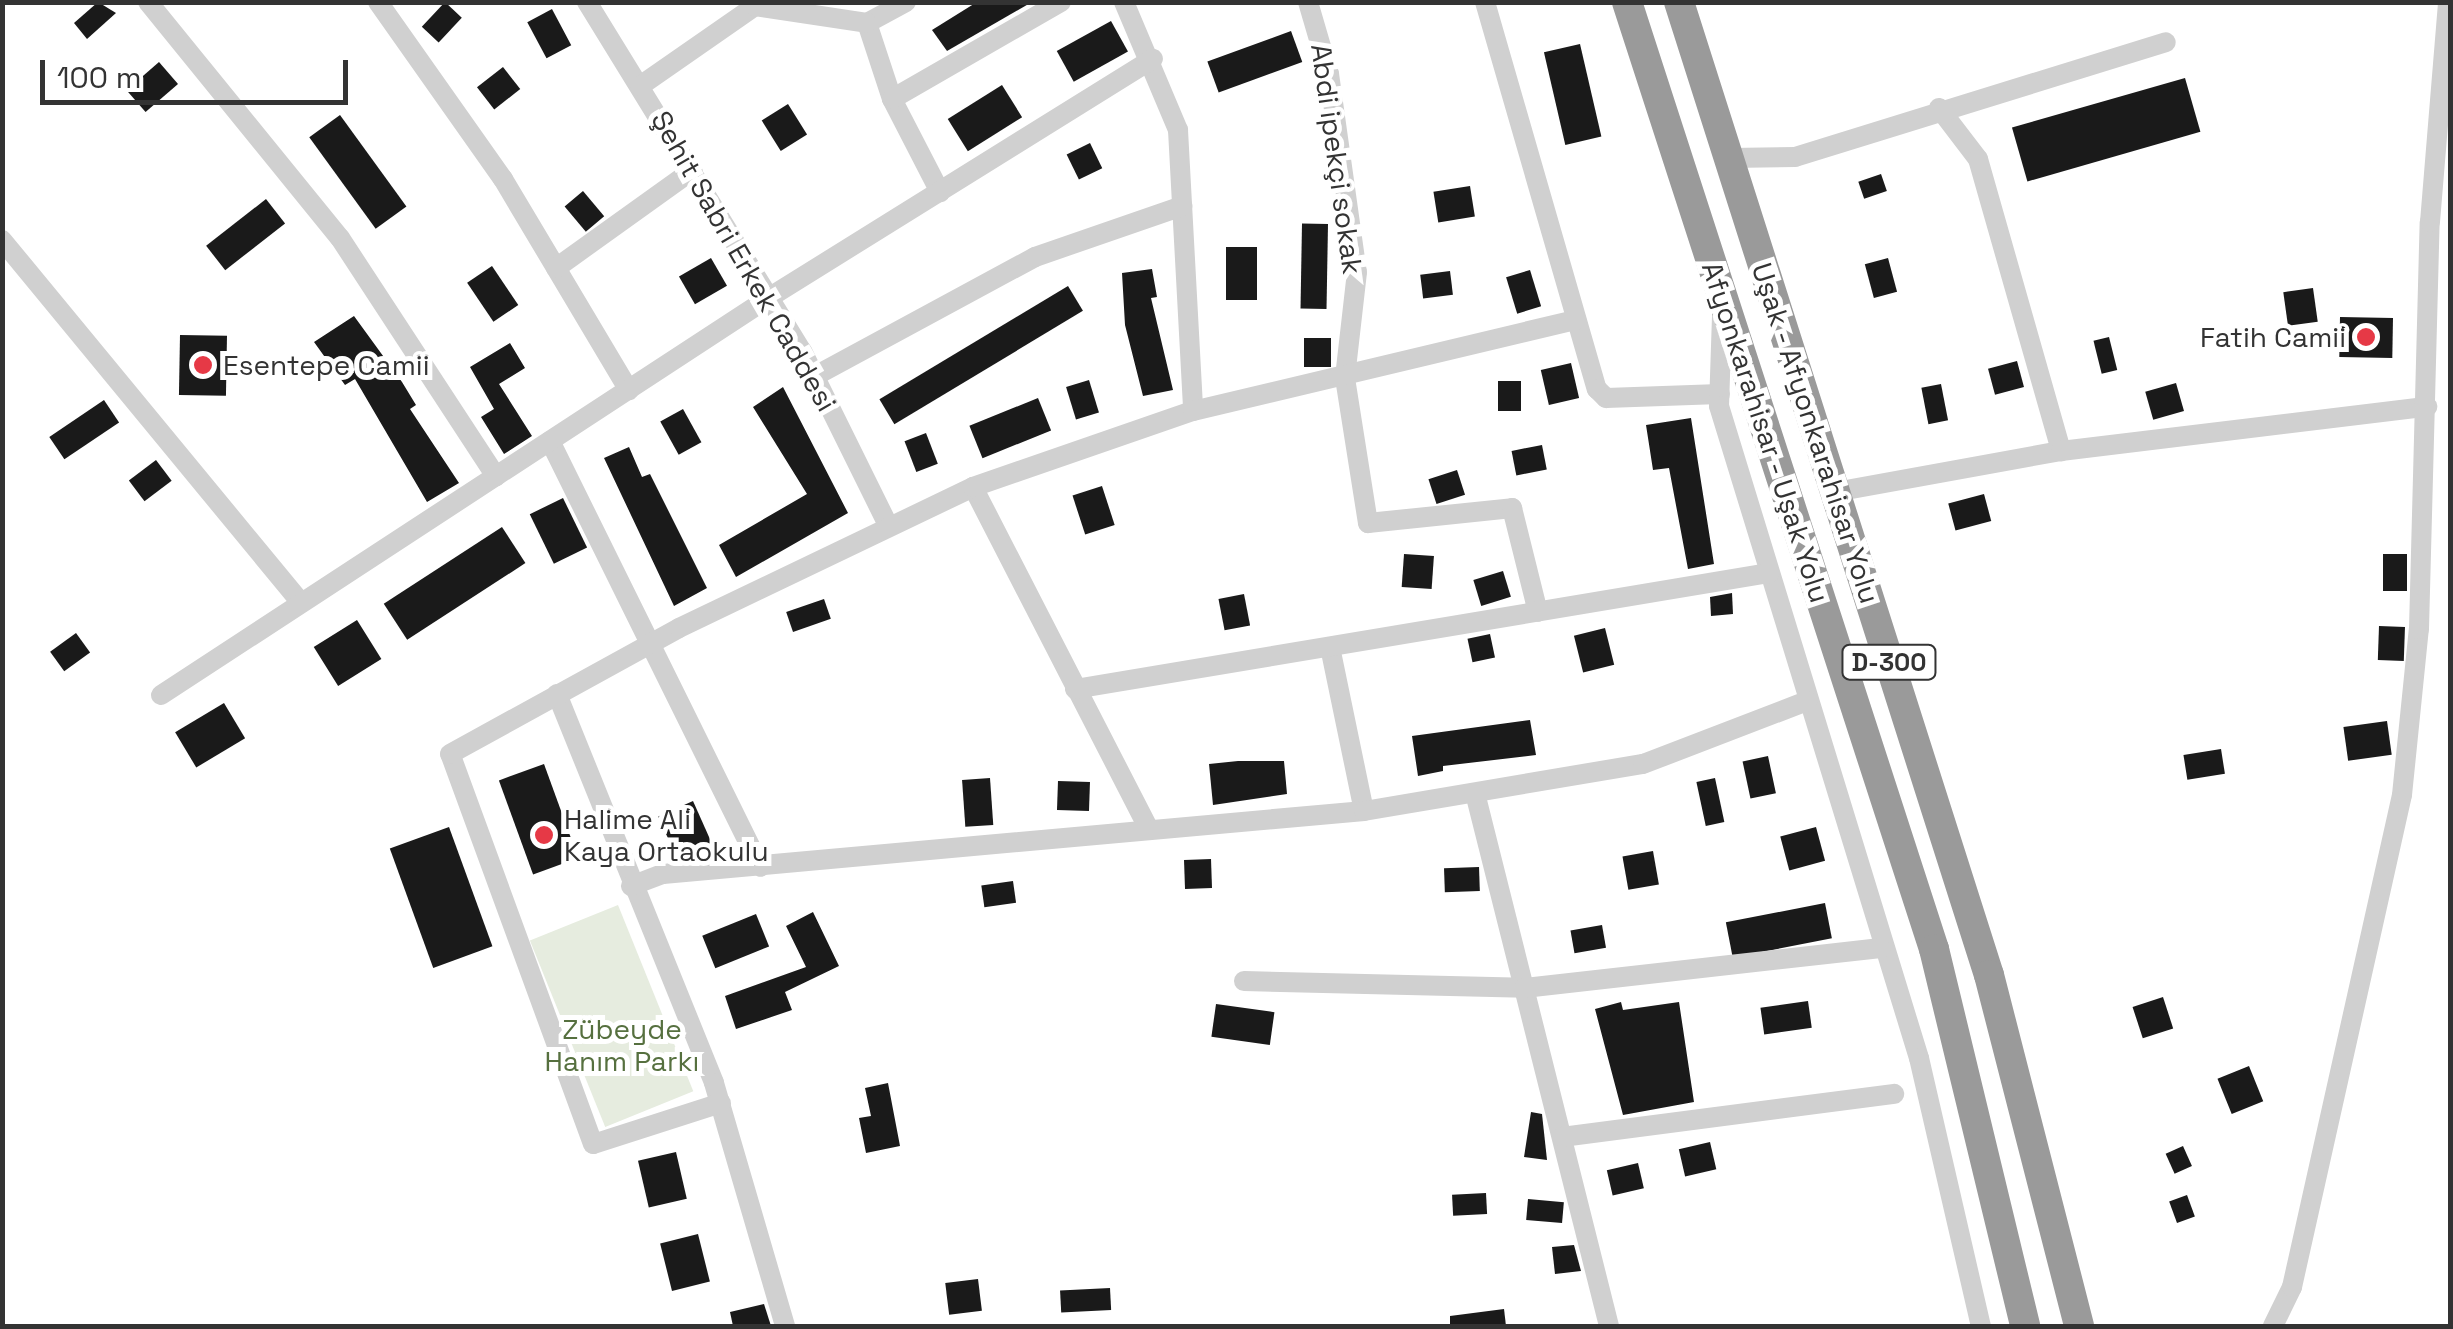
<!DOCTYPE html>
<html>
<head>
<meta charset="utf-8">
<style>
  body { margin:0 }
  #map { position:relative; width:2453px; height:1329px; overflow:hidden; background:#fff; font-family:"Space Grotesk",sans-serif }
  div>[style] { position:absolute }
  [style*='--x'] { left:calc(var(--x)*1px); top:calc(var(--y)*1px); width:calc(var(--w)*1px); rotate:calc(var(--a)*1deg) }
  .green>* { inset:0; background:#e6ecdf; transform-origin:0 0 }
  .building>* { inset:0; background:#1a1a1a; transform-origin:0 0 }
  .minor>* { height:20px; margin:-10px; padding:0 10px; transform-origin:10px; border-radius:10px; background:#d0d0d0 }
  .highway>* { height:30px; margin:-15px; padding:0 15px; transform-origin:15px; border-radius:15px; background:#9a9a9a }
  .dots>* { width:28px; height:28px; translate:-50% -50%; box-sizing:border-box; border:5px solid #fff; border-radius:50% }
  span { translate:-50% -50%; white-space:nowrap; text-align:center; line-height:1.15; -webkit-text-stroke:10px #fff; paint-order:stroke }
  .shield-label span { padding:2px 8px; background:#fff; border:2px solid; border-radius:8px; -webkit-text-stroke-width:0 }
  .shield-label { font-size:25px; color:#333; font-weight:700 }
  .street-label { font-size:28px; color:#333 }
  .poi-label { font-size:28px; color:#333 }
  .right { translate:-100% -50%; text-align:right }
  .left { translate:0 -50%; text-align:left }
  .park-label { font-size:28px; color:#56703f }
  .frame { position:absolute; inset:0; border:5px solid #333; pointer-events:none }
  .scale { position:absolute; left:40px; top:60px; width:308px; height:45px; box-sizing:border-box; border:5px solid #333; border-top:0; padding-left:12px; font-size:30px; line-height:35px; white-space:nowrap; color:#333; -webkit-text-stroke:8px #fff; paint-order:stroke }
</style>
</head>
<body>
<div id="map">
  <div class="green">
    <i style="left:618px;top:905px;width:201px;height:95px;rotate:68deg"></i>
  </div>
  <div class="building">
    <i style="clip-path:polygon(98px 2px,116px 13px,87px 39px,74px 23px)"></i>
    <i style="left:445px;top:2px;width:23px;height:34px;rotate:43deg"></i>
    <i style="clip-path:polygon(977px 2px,1032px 2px,947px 51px,932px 30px)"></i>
    <i style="left:552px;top:9px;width:41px;height:28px;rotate:62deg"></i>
    <i style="left:1111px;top:21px;width:35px;height:62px;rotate:61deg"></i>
    <i style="left:1291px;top:31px;width:33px;height:89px;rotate:70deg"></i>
    <i style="left:1580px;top:44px;width:95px;height:37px;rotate:77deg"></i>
    <i style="left:159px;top:62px;width:29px;height:43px;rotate:49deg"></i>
    <i style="left:503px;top:67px;width:28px;height:33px;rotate:52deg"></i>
    <i style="left:2185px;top:78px;width:56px;height:180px;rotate:74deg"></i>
    <i style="left:1002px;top:85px;width:38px;height:64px;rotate:58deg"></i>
    <i style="left:788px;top:104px;width:36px;height:31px;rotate:58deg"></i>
    <i style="left:340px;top:115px;width:113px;height:38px;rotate:54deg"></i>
    <i style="left:1090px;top:143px;width:28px;height:26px;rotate:64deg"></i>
    <i style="left:1881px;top:174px;width:18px;height:24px;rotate:71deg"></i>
    <i style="left:1470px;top:186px;width:31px;height:37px;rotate:81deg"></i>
    <i style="left:583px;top:191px;width:33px;height:24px;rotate:50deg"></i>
    <i style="left:266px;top:199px;width:31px;height:76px;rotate:52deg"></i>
    <i style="left:1328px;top:224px;width:85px;height:26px;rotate:91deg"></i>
    <i style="left:1257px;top:247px;width:53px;height:31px;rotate:90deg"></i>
    <i style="left:711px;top:258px;width:32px;height:37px;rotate:60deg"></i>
    <i style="left:1888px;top:258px;width:35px;height:24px;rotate:75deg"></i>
    <i style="left:492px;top:266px;width:47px;height:30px;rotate:56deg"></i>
    <i style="clip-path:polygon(1152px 269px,1157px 297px,1151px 298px,1173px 390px,1143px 396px,1125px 325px,1122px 273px)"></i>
    <i style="left:1530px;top:270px;width:38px;height:25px;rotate:73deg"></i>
    <i style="left:1450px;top:271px;width:24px;height:30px;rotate:83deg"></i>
    <i style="left:1068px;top:286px;width:29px;height:220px;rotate:59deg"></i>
    <i style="left:2313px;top:288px;width:34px;height:30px;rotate:82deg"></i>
    <i style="clip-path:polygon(354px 316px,402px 382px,416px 405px,410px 409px,459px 483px,427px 502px,355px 379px,345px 385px,314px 342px)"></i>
    <i style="left:2340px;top:317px;width:53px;height:40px;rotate:1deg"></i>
    <i style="left:180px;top:335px;width:47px;height:60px;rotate:1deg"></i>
    <i style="left:2109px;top:337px;width:34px;height:16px;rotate:76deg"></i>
    <i style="left:1304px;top:338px;width:27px;height:29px"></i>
    <i style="clip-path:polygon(510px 343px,525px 368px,499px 384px,532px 436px,504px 454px,481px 417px,494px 409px,470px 367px)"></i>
    <i style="left:2017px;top:361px;width:27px;height:30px;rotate:75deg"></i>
    <i style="left:1571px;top:363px;width:36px;height:31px;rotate:77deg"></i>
    <i style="left:1089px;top:380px;width:34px;height:24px;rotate:73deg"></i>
    <i style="left:1498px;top:381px;width:23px;height:30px"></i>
    <i style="left:2176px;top:383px;width:29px;height:32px;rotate:74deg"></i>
    <i style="left:1941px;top:384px;width:37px;height:20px;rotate:79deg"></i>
    <i style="clip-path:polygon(783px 387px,848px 513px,736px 577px,719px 545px,807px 494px,753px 407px)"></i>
    <i style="left:1038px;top:398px;width:35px;height:74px;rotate:68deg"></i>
    <i style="left:104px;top:400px;width:27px;height:66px;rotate:56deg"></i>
    <i style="left:683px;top:409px;width:38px;height:26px;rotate:61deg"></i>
    <i style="clip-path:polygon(1691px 418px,1714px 564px,1688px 569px,1669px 468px,1653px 470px,1646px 425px)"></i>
    <i style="left:926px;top:433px;width:33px;height:23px;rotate:69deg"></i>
    <i style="left:1542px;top:445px;width:25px;height:31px;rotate:79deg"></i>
    <i style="clip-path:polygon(629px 447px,642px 477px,650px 474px,707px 588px,674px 606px,604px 458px)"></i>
    <i style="left:156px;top:460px;width:26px;height:34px;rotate:53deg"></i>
    <i style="left:1457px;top:470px;width:26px;height:30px;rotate:72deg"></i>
    <i style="left:1102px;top:486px;width:41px;height:31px;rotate:72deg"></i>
    <i style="left:1984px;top:494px;width:28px;height:37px;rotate:75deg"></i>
    <i style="left:563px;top:498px;width:55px;height:37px;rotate:64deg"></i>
    <i style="left:502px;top:527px;width:43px;height:141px;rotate:57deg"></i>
    <i style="left:1404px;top:554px;width:30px;height:33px;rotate:4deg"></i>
    <i style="left:2383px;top:554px;width:24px;height:37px"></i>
    <i style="left:1503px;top:571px;width:27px;height:31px;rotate:73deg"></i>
    <i style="clip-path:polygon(1732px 593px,1733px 614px,1711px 616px,1710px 597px)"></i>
    <i style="left:1244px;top:594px;width:32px;height:26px;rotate:79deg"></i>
    <i style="left:824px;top:599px;width:21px;height:40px;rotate:71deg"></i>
    <i style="left:357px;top:620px;width:46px;height:51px;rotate:58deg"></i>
    <i style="left:2379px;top:626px;width:26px;height:34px;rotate:2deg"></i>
    <i style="left:1605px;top:628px;width:38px;height:32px;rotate:76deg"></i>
    <i style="left:76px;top:633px;width:24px;height:32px;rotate:54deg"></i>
    <i style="left:1490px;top:634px;width:24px;height:23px;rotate:78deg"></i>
    <i style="left:224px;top:703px;width:41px;height:57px;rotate:59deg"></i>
    <i style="clip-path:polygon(1530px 720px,1536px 755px,1443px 766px,1443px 771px,1418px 776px,1412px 736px)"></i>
    <i style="left:2387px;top:721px;width:34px;height:44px;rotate:82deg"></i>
    <i style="left:2221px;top:749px;width:25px;height:38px;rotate:81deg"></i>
    <i style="left:1768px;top:756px;width:38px;height:26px;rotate:78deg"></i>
    <i style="clip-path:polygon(1238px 761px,1284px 761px,1287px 794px,1213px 805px,1209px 764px)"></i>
    <i style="left:544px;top:764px;width:100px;height:48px;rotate:70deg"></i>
    <i style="left:990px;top:778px;width:47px;height:28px;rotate:86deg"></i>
    <i style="left:1715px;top:778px;width:45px;height:19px;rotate:78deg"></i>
    <i style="left:1058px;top:781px;width:32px;height:29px;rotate:2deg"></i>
    <i style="left:693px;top:801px;width:46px;height:38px;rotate:66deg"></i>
    <i style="left:449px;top:827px;width:127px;height:63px;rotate:70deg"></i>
    <i style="left:1816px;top:827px;width:35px;height:37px;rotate:75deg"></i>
    <i style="left:1653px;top:851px;width:34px;height:31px;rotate:80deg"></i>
    <i style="left:1211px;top:859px;width:29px;height:27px;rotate:88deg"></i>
    <i style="left:1479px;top:867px;width:24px;height:35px;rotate:88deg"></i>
    <i style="left:1013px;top:881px;width:22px;height:32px;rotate:82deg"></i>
    <i style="left:1825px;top:903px;width:36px;height:101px;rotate:79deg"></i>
    <i style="clip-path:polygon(813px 912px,839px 966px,785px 992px,792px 1010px,736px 1029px,725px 996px,806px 967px,786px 926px)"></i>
    <i style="left:756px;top:914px;width:35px;height:58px;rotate:68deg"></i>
    <i style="left:1602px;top:925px;width:23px;height:32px;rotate:80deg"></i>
    <i style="left:2163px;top:997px;width:33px;height:32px;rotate:72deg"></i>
    <i style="left:1808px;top:1001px;width:27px;height:48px;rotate:82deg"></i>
    <i style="clip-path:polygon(1621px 1002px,1623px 1010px,1679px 1002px,1694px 1102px,1623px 1115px,1595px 1009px)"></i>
    <i style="left:1216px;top:1004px;width:59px;height:33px;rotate:8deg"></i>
    <i style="left:2249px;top:1066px;width:38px;height:34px;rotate:68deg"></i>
    <i style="clip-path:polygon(888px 1083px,900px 1146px,866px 1153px,859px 1118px,871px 1116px,865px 1088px)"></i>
    <i style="clip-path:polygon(1531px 1112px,1542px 1114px,1547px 1160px,1524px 1157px)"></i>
    <i style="left:1710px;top:1142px;width:28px;height:32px;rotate:77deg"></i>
    <i style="left:2183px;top:1146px;width:22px;height:19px;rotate:66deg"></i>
    <i style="left:676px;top:1152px;width:48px;height:39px;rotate:77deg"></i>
    <i style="left:1638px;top:1163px;width:26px;height:32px;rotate:77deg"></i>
    <i style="left:1486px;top:1193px;width:21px;height:34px;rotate:87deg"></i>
    <i style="left:2187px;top:1195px;width:23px;height:19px;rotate:70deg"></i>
    <i style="left:1528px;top:1199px;width:36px;height:21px;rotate:5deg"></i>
    <i style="left:698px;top:1234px;width:49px;height:39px;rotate:76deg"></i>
    <i style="clip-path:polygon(1574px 1245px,1581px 1271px,1555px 1274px,1552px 1247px)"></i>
    <i style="left:978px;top:1279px;width:32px;height:33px;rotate:83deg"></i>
    <i style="left:1110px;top:1288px;width:22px;height:50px;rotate:87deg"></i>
    <i style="clip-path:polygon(764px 1304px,771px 1326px,733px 1326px,730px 1312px)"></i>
    <i style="clip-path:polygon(1504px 1309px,1506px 1326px,1450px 1326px,1450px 1316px)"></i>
  </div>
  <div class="minor">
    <i style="--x:148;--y:2;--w:304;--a:50.9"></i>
    <i style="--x:340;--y:238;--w:285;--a:56.8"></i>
    <i style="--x:378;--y:2;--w:217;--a:54.8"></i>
    <i style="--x:503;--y:179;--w:246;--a:59.2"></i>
    <i style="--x:587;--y:2;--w:410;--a:58.4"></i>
    <i style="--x:802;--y:351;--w:196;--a:63.7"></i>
    <i style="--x:906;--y:2;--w:44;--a:151.7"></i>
    <i style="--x:867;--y:23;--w:80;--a:71.8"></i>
    <i style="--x:892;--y:99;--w:105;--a:62.7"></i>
    <i style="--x:1124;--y:2;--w:139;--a:67.1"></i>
    <i style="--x:1178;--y:130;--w:281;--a:86.9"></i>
    <i style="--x:1308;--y:2;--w:75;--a:73.7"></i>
    <i style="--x:1329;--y:74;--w:200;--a:82"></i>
    <i style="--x:1357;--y:272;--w:107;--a:96.5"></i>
    <i style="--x:1345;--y:378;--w:147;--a:81"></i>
    <i style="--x:1368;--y:523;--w:145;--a:-5.9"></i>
    <i style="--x:1512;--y:508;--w:107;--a:76"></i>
    <i style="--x:1485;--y:2;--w:403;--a:73.9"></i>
    <i style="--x:1597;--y:389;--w:13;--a:45"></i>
    <i style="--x:1606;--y:398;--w:114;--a:-2"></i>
    <i style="--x:640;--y:86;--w:140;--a:-34.8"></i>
    <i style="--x:755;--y:6;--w:113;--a:8.6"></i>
    <i style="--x:892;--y:99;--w:195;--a:-29.9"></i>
    <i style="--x:1939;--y:108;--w:64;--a:52.6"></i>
    <i style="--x:1978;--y:159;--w:304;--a:74.1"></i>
    <i style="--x:1729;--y:158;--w:66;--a:-0.9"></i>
    <i style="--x:1795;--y:157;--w:388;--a:-17.2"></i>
    <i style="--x:2;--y:240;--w:470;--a:50.5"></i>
    <i style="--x:556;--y:268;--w:168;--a:-35.6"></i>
    <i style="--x:1722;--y:316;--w:90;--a:91.9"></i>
    <i style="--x:1719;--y:406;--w:682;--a:72.95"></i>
    <i style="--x:1919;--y:1058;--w:275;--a:77"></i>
    <i style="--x:815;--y:376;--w:250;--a:-28.4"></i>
    <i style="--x:1035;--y:257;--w:156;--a:-19.1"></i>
    <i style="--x:550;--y:441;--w:475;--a:63.7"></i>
    <i style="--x:973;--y:487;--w:381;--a:62.8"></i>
    <i style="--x:1835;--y:492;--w:230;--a:-10.3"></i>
    <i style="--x:2061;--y:451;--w:369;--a:-6.9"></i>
    <i style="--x:1330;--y:647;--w:167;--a:78.3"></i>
    <i style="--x:1075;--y:689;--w:704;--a:-9.49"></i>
    <i style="--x:557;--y:694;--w:419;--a:68"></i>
    <i style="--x:714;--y:1083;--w:253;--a:73.7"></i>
    <i style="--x:161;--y:695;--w:728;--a:-33.17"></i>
    <i style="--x:770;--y:297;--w:451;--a:-31.9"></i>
    <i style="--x:1475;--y:793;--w:550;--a:75.89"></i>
    <i style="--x:631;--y:886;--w:34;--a:-21"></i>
    <i style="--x:663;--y:874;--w:704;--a:-5.14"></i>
    <i style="--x:1364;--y:811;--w:283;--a:-9.6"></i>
    <i style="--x:1643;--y:764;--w:176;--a:-21"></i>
    <i style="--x:1244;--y:981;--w:280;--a:1.4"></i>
    <i style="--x:1524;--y:988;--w:359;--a:-6.4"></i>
    <i style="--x:721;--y:1103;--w:134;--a:162.2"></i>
    <i style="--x:593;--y:1144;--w:415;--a:-110.1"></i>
    <i style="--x:450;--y:754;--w:261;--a:-28.8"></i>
    <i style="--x:679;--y:628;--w:326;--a:-25.6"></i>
    <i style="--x:973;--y:487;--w:233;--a:-19.1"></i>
    <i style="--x:1193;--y:411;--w:394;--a:-13.4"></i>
    <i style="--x:1562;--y:1137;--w:335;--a:-7.4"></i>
    <i style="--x:2273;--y:1326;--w:43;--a:-64"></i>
    <i style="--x:2292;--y:1287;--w:504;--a:-77.4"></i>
    <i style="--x:2402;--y:795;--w:167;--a:-84.2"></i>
    <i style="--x:2419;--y:629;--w:407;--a:-88.5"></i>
    <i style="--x:2430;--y:222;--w:221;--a:-85.3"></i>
  </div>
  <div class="highway">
    <i style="--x:1627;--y:2;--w:996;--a:72.04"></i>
    <i style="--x:1934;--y:949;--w:388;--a:76.4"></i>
    <i style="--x:1679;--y:2;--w:1021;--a:72.33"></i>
    <i style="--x:1989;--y:975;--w:362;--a:75.6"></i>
  </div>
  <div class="dots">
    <i style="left:2366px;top:337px;background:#e63946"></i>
    <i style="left:203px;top:365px;background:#e63946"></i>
    <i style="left:544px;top:835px;background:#e63946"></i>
  </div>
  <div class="shield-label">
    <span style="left:1889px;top:662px">D-300</span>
  </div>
  <div class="street-label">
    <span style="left:1337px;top:159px;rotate:82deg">Abdi ipekçi sokak</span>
    <span style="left:744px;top:261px;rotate:60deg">Şehit Sabri Erkek Caddesi</span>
    <span style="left:1766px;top:432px;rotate:72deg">Afyonkarahisar - Uşak Yolu</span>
    <span style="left:1816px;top:433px;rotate:72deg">Uşak - Afyonkarahisar Yolu</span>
  </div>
  <div class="poi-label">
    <span class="right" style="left:2346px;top:337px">Fatih Camii</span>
    <span class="left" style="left:223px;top:365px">Esentepe Camii</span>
    <span class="left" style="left:564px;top:835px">Halime Ali<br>Kaya Ortaokulu</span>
  </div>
  <div class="park-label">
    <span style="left:622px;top:1045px">Zübeyde<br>Hanım Parkı</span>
  </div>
  <div class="frame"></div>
  <div class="scale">100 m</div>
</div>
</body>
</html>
